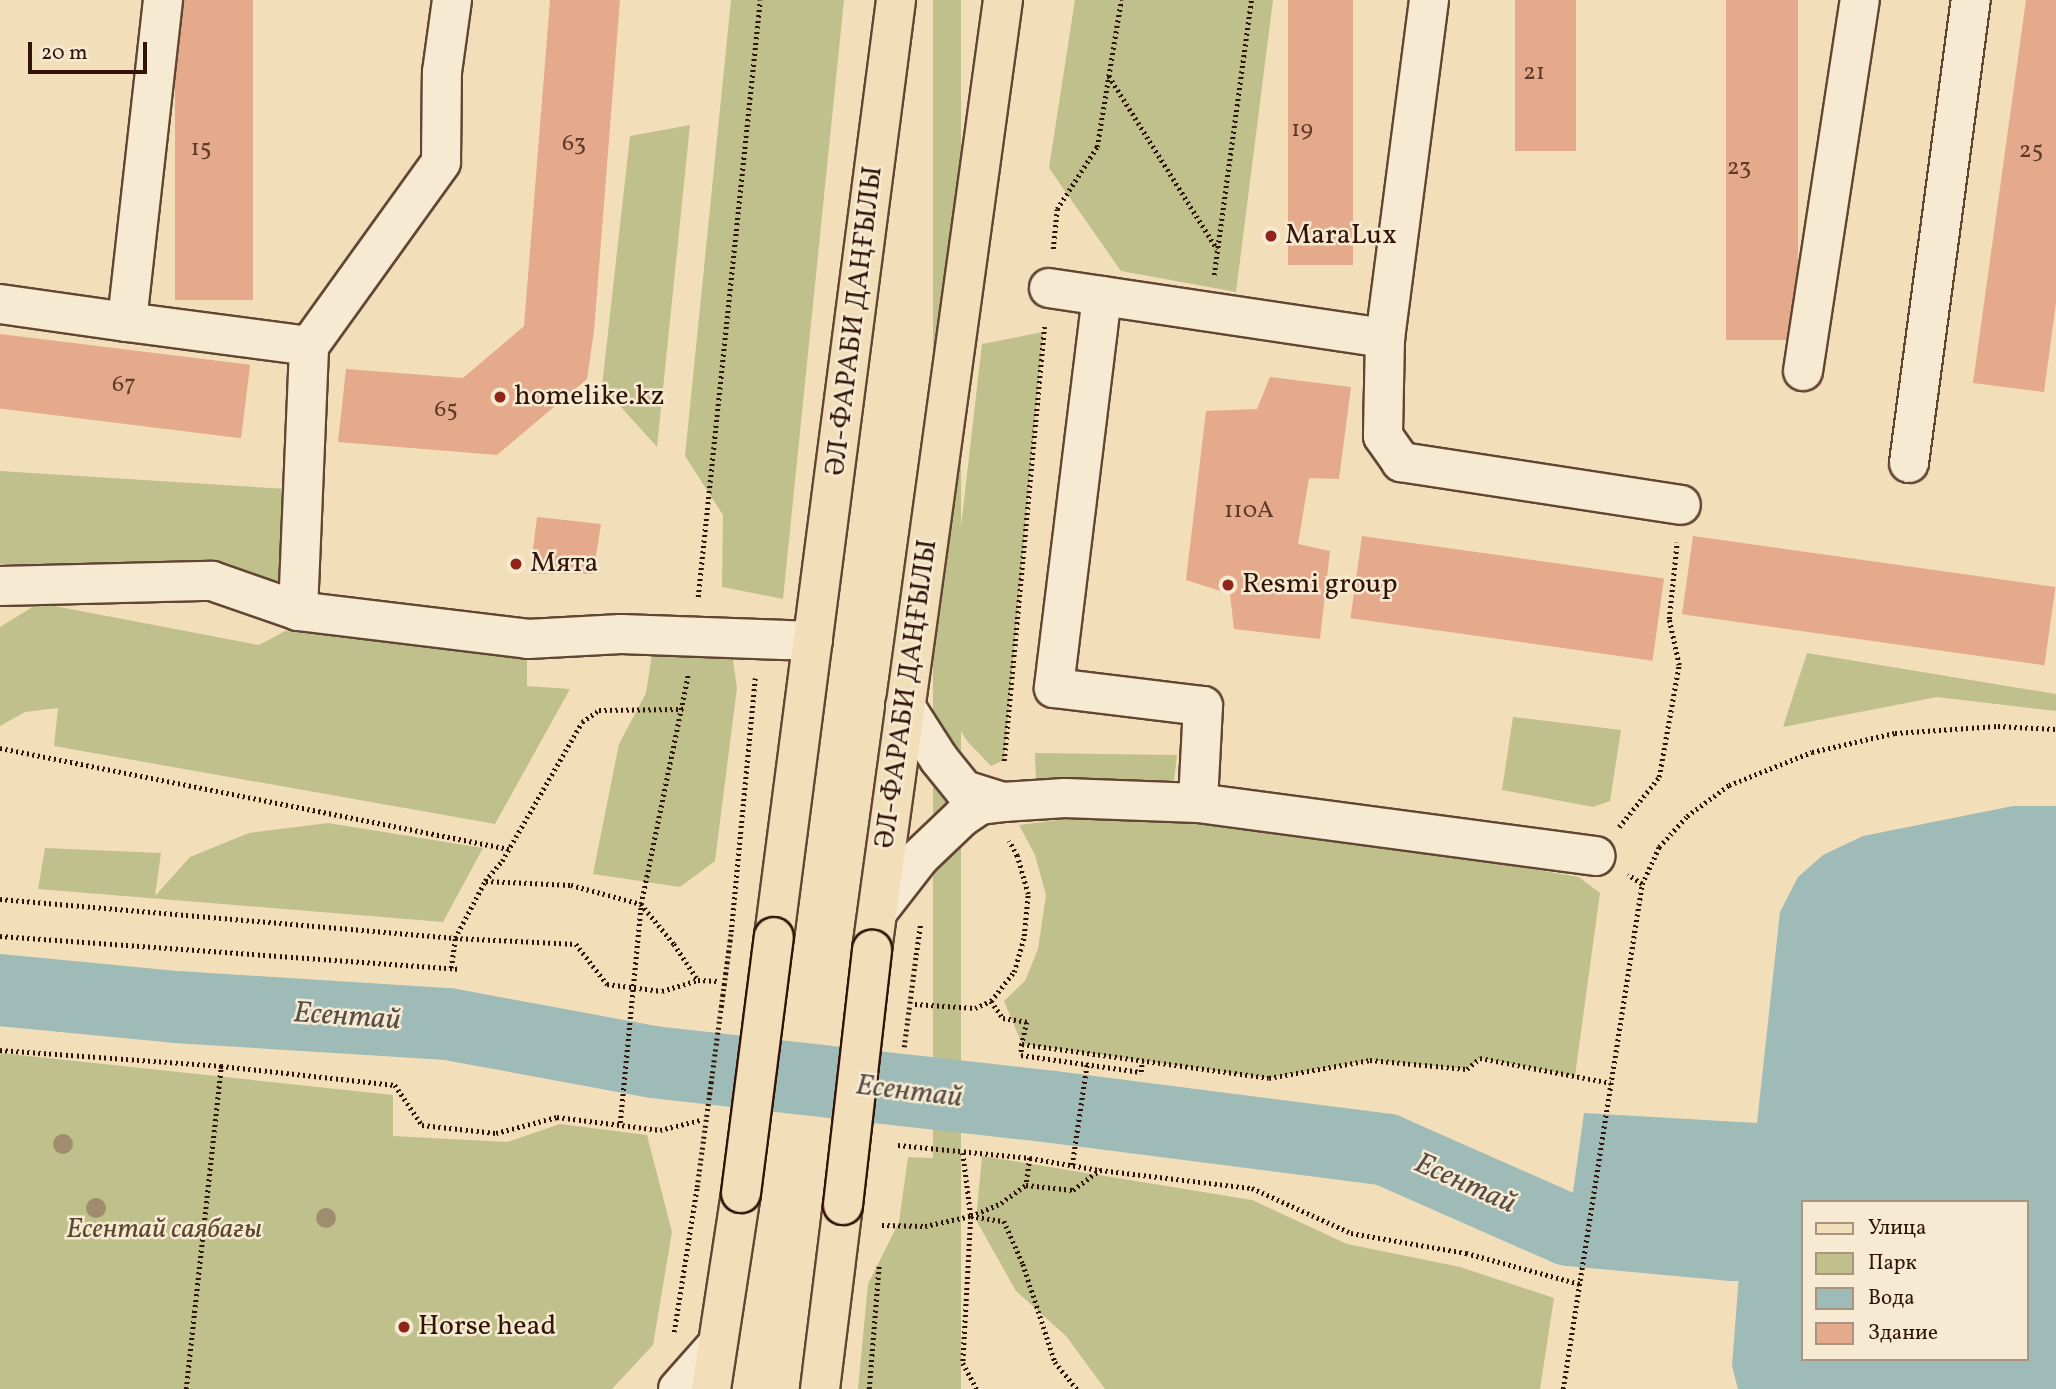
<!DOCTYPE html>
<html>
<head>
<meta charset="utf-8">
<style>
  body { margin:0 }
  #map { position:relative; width:2056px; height:1389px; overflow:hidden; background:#f3deba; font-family:Vollkorn,serif }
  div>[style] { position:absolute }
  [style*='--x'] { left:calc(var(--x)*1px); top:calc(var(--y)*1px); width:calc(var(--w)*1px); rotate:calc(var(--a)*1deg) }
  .green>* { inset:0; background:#c0c08c; transform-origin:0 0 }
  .water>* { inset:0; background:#9ebbb8 }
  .river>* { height:72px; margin:-36px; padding:0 36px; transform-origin:36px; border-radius:36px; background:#9ebbb8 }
  .building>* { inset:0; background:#e5aa8b; transform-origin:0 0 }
  .path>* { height:4.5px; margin-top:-2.25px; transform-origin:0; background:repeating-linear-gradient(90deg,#311407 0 2px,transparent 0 5.5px) }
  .roads { filter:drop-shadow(2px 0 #624634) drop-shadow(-2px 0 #624634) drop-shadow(0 2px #624634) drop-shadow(0 -2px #624634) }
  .minor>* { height:38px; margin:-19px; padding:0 19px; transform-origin:19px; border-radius:19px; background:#f7ead2 }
  .major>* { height:38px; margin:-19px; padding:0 19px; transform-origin:19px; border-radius:19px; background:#f3deba }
  .path-bridge>* { height:4.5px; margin-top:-2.25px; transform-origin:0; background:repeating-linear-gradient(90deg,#311407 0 2px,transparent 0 5.5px) }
  .bridges { filter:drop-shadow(2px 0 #311407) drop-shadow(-2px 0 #311407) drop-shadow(0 2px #311407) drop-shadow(0 -2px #311407) }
  .major-bridge>* { height:38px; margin:-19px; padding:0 19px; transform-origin:19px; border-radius:19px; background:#f3deba }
  .trees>* { width:20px; height:20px; margin:-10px; border-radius:50%; background:#a08c6e }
  .dots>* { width:19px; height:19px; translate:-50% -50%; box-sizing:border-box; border:4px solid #f7ead2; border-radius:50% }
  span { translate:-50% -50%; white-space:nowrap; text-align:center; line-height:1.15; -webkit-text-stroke:5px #f7ead2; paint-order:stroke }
  .number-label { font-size:24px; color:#5e3a28 }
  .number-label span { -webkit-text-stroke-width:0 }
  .poi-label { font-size:28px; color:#311407 }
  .left { translate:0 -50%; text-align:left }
  .street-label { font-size:28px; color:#311407 }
  .park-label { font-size:28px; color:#5c482f; font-style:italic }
  .water-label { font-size:30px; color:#574e45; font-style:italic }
  .legend { position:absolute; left:1801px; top:1200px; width:228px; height:161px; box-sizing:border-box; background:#f7ead2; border:2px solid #a89481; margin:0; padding:9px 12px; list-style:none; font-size:21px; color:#311407 }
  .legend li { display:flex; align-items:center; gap:14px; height:35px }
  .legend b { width:35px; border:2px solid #a89481 }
  .scale { position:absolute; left:28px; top:42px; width:119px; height:32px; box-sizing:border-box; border:4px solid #311407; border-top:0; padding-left:9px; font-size:21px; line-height:24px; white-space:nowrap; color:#311407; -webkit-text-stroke:5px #f7ead2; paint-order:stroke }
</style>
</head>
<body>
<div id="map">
  <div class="green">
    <i style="clip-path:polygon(731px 0,844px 0,783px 599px,722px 587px,723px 515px,685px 456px)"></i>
    <i style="left:933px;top:0;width:28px;height:1401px"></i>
    <i style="clip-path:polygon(1075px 0,1273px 0,1236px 292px,1121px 271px,1049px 168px)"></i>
    <i style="clip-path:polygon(690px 125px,657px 447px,602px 386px,630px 136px)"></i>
    <i style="clip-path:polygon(1043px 332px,1004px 760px,991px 766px,967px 741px,950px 713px,952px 605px,982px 344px)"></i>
    <i style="clip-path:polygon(0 471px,288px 489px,285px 591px,212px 565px,0 564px)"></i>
    <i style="clip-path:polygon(39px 603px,259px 645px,285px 631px,527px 652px,527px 686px,570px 689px,495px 824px,54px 746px,58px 708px,25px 712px,0 726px,0 627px)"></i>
    <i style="clip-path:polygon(654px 641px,732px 654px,737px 688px,715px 861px,680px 887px,593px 874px,619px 744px,646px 693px)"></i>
    <i style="clip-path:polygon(1807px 653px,2056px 694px,2056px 711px,1937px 697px,1783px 727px)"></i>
    <i style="clip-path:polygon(1513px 717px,1621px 730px,1610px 801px,1593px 807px,1502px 790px)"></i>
    <i style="clip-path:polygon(1035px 753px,1177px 755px,1173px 790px,1036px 781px)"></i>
    <i style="clip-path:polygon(1090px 816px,1317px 832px,1579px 877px,1600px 893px,1575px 1076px,1480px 1058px,1467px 1069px,1370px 1060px,1269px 1078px,1022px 1044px,1004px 1001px,1025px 981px,1038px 949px,1046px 895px,1035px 855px,1019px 825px)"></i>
    <i style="clip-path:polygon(328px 823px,483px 848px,443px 922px,38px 889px,45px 848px,161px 853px,155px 896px,190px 857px,249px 833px)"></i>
    <i style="clip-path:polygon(0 1053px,393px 1095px,393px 1136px,507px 1142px,560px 1124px,647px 1135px,672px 1232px,653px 1345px,612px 1389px,0 1389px)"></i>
    <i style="clip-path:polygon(982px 1156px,1252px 1200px,1347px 1244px,1460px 1267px,1554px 1298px,1540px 1389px,1105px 1389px,1066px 1336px,1016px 1291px,976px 1220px)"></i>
    <i style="clip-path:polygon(908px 1157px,952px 1159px,955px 1289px,949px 1367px,961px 1389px,858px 1389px,868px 1284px,899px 1222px)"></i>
  </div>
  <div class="water">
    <i style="clip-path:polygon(evenodd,2013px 806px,2056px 806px,2056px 1389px,1738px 1389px,1732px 1366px,1739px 1275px,1564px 1257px,1584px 1113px,1757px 1123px,1780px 912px,1798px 877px,1823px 855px,1863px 836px,2013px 806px,1802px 1202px,2026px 1202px,2026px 1359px,1802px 1359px,1802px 1202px)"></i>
  </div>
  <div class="river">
    <i style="--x:0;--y:990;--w:177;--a:5.5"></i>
    <i style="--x:176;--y:1007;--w:273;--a:3.6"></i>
    <i style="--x:448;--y:1024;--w:208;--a:10.5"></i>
    <i style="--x:653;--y:1062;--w:403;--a:6.4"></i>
    <i style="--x:1053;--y:1107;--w:337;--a:7.3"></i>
    <i style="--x:1387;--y:1150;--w:198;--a:23.8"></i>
    <i style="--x:1568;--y:1230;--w:166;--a:5.2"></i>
    <i style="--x:1733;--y:1245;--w:70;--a:-7.4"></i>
  </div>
  <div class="building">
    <i style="left:175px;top:0;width:78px;height:300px"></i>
    <i style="clip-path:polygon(550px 0,620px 0,594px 331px,587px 379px,497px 455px,338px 442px,346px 369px,463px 378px,524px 326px)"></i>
    <i style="left:1288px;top:0;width:65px;height:265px"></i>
    <i style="left:1515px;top:0;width:61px;height:151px"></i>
    <i style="left:1726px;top:0;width:72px;height:340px"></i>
    <i style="clip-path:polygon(2026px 0,2056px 0,2056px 303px,2044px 392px,1973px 383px)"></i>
    <i style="left:0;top:334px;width:252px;height:74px;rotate:7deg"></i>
    <i style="clip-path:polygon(1270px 377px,1351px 387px,1339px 479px,1309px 478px,1298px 544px,1330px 551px,1320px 639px,1234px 629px,1230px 594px,1186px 580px,1206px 411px,1257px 409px)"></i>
    <i style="clip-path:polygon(537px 517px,601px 524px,593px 574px,530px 574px)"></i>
    <i style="left:1362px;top:536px;width:305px;height:83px;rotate:8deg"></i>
    <i style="left:1693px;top:536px;width:366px;height:79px;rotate:8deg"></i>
  </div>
  <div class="path">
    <i style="--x:1109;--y:76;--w:204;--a:58"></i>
    <i style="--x:1053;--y:249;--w:40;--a:-84.3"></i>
    <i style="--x:1057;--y:209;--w:74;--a:-57.2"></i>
    <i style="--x:1097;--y:147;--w:149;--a:-80.7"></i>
    <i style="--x:1214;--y:275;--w:277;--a:-82.3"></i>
    <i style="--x:698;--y:597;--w:600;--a:-84.07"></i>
    <i style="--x:0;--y:748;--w:519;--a:11.22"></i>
    <i style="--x:1004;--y:761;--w:436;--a:-84.7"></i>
    <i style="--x:1619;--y:827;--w:64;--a:-51.3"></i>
    <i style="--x:1659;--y:777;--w:114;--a:-79.9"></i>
    <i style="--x:1679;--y:665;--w:47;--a:-102.3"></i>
    <i style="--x:1669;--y:619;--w:77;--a:-84.1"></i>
    <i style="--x:486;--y:881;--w:85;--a:2.7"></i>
    <i style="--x:571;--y:885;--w:73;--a:15.2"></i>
    <i style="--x:641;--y:904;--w:52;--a:50.5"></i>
    <i style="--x:674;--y:944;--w:43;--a:56.3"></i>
    <i style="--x:1642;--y:884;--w:41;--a:-65.3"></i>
    <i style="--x:1659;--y:847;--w:42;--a:-47.9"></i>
    <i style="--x:1687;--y:816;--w:52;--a:-36.4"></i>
    <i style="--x:1729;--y:785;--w:89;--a:-21.7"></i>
    <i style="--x:1812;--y:752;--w:85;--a:-12.9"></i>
    <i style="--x:1895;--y:733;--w:103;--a:-3.9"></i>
    <i style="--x:1998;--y:726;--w:58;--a:3"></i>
    <i style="--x:0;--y:899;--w:457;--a:4.9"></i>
    <i style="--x:455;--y:938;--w:121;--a:2.8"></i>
    <i style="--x:576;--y:944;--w:51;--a:52.2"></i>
    <i style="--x:607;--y:984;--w:55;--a:7.3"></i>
    <i style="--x:662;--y:991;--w:38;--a:-17"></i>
    <i style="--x:698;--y:980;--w:20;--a:3"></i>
    <i style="--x:731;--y:932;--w:255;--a:-84.6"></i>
    <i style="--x:0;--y:936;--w:462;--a:4.1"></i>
    <i style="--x:916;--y:955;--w:30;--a:-82"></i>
    <i style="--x:451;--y:968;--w:30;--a:-82"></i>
    <i style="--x:455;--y:938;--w:64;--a:-62.2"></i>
    <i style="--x:485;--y:881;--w:26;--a:-50"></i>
    <i style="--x:502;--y:861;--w:160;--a:-60.1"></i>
    <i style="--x:582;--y:722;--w:21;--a:-35"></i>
    <i style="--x:599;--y:710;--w:84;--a:-0.7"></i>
    <i style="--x:991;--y:1001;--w:21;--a:55"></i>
    <i style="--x:1003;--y:1018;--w:24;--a:9"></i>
    <i style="--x:1027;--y:1022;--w:23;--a:103"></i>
    <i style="--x:1022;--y:1044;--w:249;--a:7.8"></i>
    <i style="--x:1269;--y:1078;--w:103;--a:-10.1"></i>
    <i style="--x:1370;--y:1060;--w:97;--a:5.3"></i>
    <i style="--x:1467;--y:1069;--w:17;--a:-40"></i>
    <i style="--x:1480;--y:1058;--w:133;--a:10.8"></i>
    <i style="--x:915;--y:1004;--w:60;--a:3.8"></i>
    <i style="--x:975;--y:1008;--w:17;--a:-24"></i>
    <i style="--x:991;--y:1001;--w:37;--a:-52"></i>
    <i style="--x:1014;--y:972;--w:37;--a:-74"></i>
    <i style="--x:1024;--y:936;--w:42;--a:-84.6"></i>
    <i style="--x:1028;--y:894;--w:40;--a:-106"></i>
    <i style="--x:1017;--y:856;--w:17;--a:-118"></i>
    <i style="--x:1022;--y:1044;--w:11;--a:95"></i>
    <i style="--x:1021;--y:1055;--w:121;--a:8.1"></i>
    <i style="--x:1141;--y:1072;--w:11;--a:-85"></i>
    <i style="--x:0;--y:1050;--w:222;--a:4.1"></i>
    <i style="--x:221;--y:1066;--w:175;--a:6.2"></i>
    <i style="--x:395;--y:1085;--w:48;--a:56"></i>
    <i style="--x:422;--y:1125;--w:74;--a:6.2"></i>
    <i style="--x:496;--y:1133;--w:63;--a:-14.7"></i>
    <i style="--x:557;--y:1117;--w:104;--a:7.2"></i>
    <i style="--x:660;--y:1130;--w:41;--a:-14"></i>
    <i style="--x:620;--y:1123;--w:220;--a:-84.5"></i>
    <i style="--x:641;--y:904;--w:234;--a:-78.4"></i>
    <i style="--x:898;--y:1145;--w:133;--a:5.6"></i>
    <i style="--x:1030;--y:1158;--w:27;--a:98"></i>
    <i style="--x:1026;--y:1185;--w:47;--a:6.1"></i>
    <i style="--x:1073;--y:1190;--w:34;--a:-37"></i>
    <i style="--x:1100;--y:1170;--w:153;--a:6.8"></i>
    <i style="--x:1252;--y:1188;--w:109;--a:24.4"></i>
    <i style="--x:1351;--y:1233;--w:117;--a:9.9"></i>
    <i style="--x:1466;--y:1253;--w:118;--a:15.2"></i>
    <i style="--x:963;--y:1153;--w:64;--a:82.8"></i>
    <i style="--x:971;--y:1216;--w:147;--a:93.1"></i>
    <i style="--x:963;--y:1363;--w:30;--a:62"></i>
    <i style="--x:1030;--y:1158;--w:70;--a:9.9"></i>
    <i style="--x:1072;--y:1165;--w:102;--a:-81.6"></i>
    <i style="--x:971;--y:1216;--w:33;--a:9"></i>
    <i style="--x:1004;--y:1221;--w:47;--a:66.2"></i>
    <i style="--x:1023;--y:1264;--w:103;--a:71.9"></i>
    <i style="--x:1055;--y:1362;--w:35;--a:51"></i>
    <i style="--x:882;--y:1225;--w:43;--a:1.3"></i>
    <i style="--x:925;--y:1226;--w:47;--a:-12.3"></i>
    <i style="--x:971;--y:1216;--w:33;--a:-23"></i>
    <i style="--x:1001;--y:1203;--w:31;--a:-36"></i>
    <i style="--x:674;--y:1332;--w:147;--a:-81"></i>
    <i style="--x:186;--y:1389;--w:325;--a:-83.8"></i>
    <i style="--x:869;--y:1389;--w:125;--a:-85.4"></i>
    <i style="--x:1563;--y:1389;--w:511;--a:-81.11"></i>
    <i style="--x:1642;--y:884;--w:17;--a:-147"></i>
  </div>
  <div class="roads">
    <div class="minor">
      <i style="--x:163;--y:0;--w:324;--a:96.4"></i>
      <i style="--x:127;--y:322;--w:184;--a:7.5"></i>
      <i style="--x:1429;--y:0;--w:341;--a:97.4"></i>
      <i style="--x:1385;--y:338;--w:98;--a:91.2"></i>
      <i style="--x:1383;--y:436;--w:32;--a:55"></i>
      <i style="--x:1401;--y:462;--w:283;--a:8.7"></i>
      <i style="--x:1049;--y:288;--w:340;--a:8.5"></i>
      <i style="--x:1102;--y:296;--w:395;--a:97"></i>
      <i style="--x:1054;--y:688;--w:150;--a:6.9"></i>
      <i style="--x:1203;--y:706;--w:97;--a:93"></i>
      <i style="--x:0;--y:304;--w:128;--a:8.1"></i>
      <i style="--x:1803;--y:371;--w:375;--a:-81.3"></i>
      <i style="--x:1909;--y:463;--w:467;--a:-82.4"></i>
      <i style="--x:0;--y:586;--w:212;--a:-1.4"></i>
      <i style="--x:212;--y:581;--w:91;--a:19.2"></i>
      <i style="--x:298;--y:611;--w:232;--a:6.9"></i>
      <i style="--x:528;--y:639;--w:93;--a:-3.1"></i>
      <i style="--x:621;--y:634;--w:192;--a:2.1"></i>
      <i style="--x:298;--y:611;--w:265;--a:-87.6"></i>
      <i style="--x:309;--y:346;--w:226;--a:-54.3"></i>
      <i style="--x:441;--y:162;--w:90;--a:-89.4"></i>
      <i style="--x:442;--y:72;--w:73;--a:-82.1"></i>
      <i style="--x:905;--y:706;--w:63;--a:57.3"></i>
      <i style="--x:939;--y:759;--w:40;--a:51"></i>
      <i style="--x:964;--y:790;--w:41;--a:17.1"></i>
      <i style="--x:878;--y:911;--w:68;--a:-52.1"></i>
      <i style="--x:920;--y:857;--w:58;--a:-43.6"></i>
      <i style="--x:962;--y:817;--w:22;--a:-34"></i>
      <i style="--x:980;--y:805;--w:23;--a:-7"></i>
      <i style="--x:1003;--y:802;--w:62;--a:-3.7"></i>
      <i style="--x:1065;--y:798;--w:133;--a:2.2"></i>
      <i style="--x:1198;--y:803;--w:401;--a:7.6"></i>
      <i style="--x:678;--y:1389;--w:59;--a:-48.4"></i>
    </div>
    <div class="major">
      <i style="--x:774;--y:937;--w:945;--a:-82.58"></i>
      <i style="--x:872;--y:950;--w:959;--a:-82.15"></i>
      <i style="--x:711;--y:1389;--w:198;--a:-81.3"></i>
      <i style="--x:820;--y:1389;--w:185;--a:-82.9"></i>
    </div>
  </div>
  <div class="path-bridge">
    <i style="--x:904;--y:1047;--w:93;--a:-82.6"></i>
    <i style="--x:697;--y:1187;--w:257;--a:-82.4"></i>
  </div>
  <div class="bridges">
    <div class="major-bridge">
      <i style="--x:741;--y:1193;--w:258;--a:-82.7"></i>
      <i style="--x:843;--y:1205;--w:257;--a:-83.5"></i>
    </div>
  </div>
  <div class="trees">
    <i style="left:63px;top:1144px"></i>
    <i style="left:96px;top:1208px"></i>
    <i style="left:326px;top:1218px"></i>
  </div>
  <div class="dots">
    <i style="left:1271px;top:236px;background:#8f2418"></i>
    <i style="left:500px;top:397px;background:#8f2418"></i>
    <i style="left:516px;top:564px;background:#8f2418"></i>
    <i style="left:1228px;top:585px;background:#8f2418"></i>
    <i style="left:404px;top:1327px;background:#8f2418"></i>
  </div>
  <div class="number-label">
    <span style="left:1534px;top:74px">21</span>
    <span style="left:1302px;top:131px">19</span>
    <span style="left:574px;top:145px">63</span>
    <span style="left:201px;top:150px">15</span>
    <span style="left:2031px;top:152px">25</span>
    <span style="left:1739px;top:169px">23</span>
    <span style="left:124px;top:386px">67</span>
    <span style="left:446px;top:411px">65</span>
    <span style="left:1249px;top:512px">110А</span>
  </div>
  <div class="poi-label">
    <span class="left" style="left:1285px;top:236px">MaraLux</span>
    <span class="left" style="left:514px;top:397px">homelike.kz</span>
    <span class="left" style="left:530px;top:564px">Мята</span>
    <span class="left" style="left:1242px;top:585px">Resmi group</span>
    <span class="left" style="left:418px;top:1327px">Horse head</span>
  </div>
  <div class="street-label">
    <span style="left:855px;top:321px;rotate:-83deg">ӘЛ-ФАРАБИ ДАҢҒЫЛЫ</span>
    <span style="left:907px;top:694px;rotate:-82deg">ӘЛ-ФАРАБИ ДАҢҒЫЛЫ</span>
  </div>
  <div class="park-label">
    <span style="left:164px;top:1230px">Есентай саябағы</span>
  </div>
  <div class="water-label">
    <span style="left:347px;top:1017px;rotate:4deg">Есентай</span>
    <span style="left:909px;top:1092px;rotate:7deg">Есентай</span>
    <span style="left:1465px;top:1184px;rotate:24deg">Есентай</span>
  </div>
  <ul class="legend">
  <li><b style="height:9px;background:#f3deba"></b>Улица</li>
  <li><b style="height:19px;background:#c0c08c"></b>Парк</li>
  <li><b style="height:19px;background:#9ebbb8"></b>Вода</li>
  <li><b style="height:19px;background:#e5aa8b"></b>Здание</li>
  </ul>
  <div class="scale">20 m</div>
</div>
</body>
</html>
